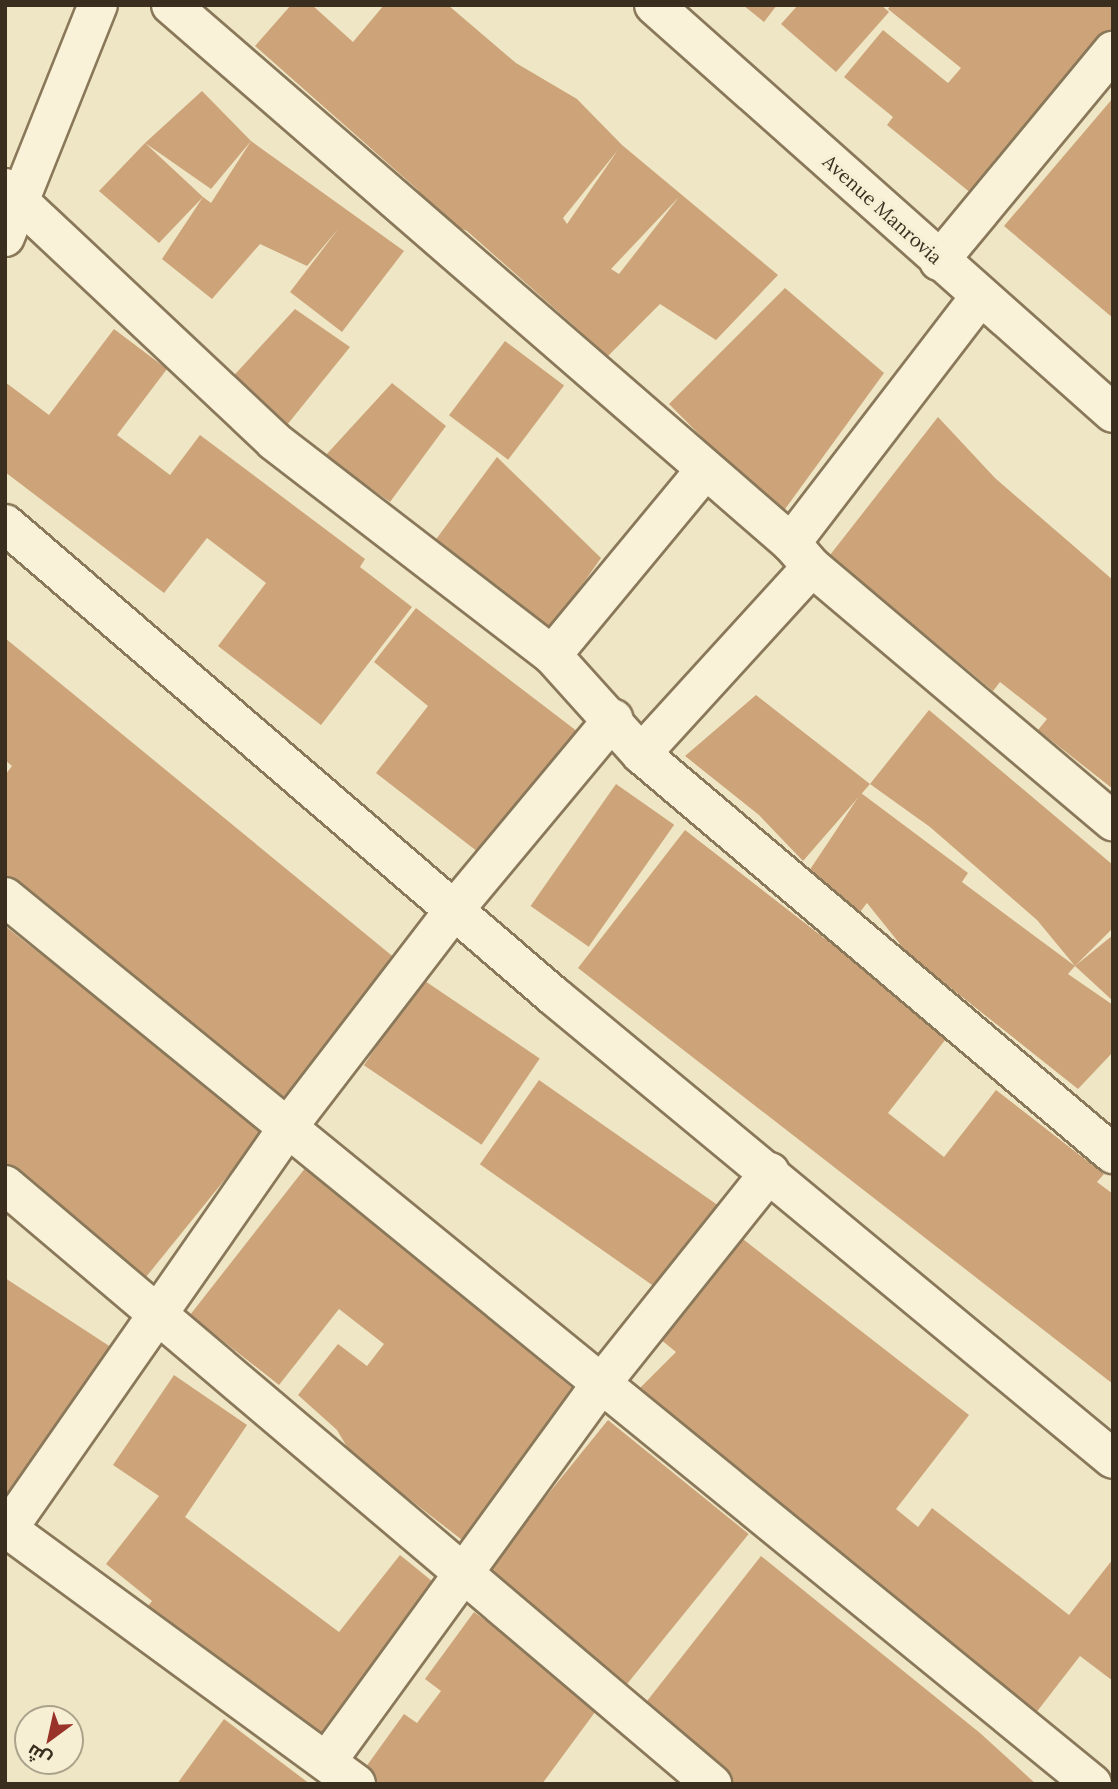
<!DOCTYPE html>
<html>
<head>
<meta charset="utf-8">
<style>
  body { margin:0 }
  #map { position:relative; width:1118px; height:1789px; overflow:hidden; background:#efe6c5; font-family:Lora,Cairo,serif }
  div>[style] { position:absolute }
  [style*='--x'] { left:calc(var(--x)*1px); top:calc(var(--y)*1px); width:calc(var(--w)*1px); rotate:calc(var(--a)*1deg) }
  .building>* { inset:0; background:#cda47a; transform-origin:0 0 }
  .roads { filter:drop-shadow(2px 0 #8a785a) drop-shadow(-2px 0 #8a785a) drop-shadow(0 2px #8a785a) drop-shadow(0 -2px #8a785a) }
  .minor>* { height:38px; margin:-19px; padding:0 19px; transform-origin:19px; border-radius:19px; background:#f9f2d8 }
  span { translate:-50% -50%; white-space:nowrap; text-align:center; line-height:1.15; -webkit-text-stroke:6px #f6efd4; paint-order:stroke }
  .street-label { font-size:19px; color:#3a2e1f }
  .frame { position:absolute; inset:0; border:7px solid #3a2e1f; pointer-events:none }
  .north { position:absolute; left:14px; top:1705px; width:70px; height:70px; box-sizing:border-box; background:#f6efd4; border:2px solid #aba28c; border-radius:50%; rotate:213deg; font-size:19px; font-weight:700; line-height:28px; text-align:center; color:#3a2e1f }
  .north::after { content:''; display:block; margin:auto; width:24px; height:32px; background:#99332a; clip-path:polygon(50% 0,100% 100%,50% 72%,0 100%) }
</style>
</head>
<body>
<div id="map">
  <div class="building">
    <i style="clip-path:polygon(evenodd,291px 5px,312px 5px,353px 42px,384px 5px,448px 5px,516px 63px,577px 99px,622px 145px,778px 275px,716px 340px,660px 304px,608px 356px,467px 231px,405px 205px,418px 190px,255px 46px,291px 5px,618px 150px,567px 224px,563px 218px,618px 150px,291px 5px,679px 197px,619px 274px,611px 269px,679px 197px)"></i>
    <i style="clip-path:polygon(743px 5px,777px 5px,764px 22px)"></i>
    <i style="clip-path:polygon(798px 5px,881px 5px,889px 12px,836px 72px,781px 24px)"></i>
    <i style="clip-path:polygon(891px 5px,1113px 5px,1113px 32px,977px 198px,887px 125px,893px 117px,844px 77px,883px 30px,948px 83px,961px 68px,888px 9px)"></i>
    <i style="clip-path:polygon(202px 91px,251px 141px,211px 189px,145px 143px,203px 197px,211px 203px,251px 141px,404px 251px,342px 332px,290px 292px,339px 228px,307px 266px,260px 244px,212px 299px,162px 259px,203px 197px,159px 243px,99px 191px,145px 143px)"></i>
    <i style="clip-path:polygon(1113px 98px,1113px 318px,1004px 226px)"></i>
    <i style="clip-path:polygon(785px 288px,884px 373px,780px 516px,669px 404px)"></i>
    <i style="clip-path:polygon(295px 309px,350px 347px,274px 441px,226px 384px)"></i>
    <i style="clip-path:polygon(114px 329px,167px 369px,117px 435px,170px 475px,200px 435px,365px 559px,360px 567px,412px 607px,321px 725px,218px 646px,266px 583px,207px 538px,164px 593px,5px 472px,5px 382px,49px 415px)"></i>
    <i style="left:505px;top:341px;width:74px;height:93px;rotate:37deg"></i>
    <i style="clip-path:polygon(392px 383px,446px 426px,390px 502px,325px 456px)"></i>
    <i style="clip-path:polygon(938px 417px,995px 478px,1113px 580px,1113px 789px,1038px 730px,1047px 719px,1000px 682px,993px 691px,830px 555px)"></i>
    <i style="clip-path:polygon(497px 457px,601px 558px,547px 635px,434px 542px)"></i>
    <i style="clip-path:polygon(416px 608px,582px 735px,487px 859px,376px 773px,428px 706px,374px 662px)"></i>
    <i style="clip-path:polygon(5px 638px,396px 959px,279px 1106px,5px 878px,5px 775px,12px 766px,5px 760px)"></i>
    <i style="clip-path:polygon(756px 695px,870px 784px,803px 861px,759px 815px,685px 756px)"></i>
    <i style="clip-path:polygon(929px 710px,1113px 865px,1113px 928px,1075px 966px,1113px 935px,1113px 1001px,1075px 966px,1068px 974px,1113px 1005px,1113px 1052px,1078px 1089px,908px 954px,867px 903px,860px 912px,809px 871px,861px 793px,968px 873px,962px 882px,1075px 966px,1037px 920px,930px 827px,870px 784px)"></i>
    <i style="left:616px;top:784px;width:71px;height:149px;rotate:35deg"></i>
    <i style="clip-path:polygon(685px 830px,949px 1035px,888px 1113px,944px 1157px,996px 1090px,1104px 1174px,1097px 1182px,1113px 1194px,1113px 1384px,578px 968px)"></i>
    <i style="clip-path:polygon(5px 926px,265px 1130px,146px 1277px,5px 1163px)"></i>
    <i style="left:422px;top:979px;width:142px;height:104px;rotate:34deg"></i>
    <i style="left:539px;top:1080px;width:228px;height:103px;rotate:35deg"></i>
    <i style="clip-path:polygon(306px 1167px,576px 1391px,475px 1550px,364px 1464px,360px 1469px,337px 1430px,298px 1395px,338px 1344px,367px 1366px,384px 1344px,339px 1309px,279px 1385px,190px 1315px)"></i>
    <i style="clip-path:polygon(739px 1236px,969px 1415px,896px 1509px,918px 1527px,932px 1508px,1069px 1615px,1113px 1559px,1113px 1681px,1080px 1656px,1032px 1718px,637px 1391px,676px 1352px,660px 1339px)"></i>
    <i style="clip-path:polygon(5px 1278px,120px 1353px,21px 1504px,5px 1494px)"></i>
    <i style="clip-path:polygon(174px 1375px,247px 1425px,185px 1517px,339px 1632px,400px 1555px,443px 1590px,324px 1745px,145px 1610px,152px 1601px,106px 1564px,159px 1496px,113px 1465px)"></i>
    <i style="left:608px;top:1420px;width:181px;height:200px;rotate:39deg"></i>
    <i style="clip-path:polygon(761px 1556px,980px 1733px,1036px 1784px,729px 1784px,640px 1710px)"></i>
    <i style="clip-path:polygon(474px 1612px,601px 1704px,542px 1784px,380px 1784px,363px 1771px,404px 1714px,417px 1723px,441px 1691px,425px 1679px)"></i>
    <i style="clip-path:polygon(224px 1719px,310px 1784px,177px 1784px)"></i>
  </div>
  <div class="roads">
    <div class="minor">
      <i style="--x:171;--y:5;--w:821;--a:40.95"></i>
      <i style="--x:791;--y:543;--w:32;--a:49"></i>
      <i style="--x:812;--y:567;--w:394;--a:40.2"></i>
      <i style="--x:654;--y:5;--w:614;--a:41.63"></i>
      <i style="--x:5;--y:188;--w:369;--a:43.2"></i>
      <i style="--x:274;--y:441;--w:351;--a:37.6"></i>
      <i style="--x:552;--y:655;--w:133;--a:48"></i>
      <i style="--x:641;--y:754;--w:619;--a:40.28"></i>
      <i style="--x:5;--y:237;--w:250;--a:-68.2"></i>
      <i style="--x:939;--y:261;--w:273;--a:-50.4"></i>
      <i style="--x:5;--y:524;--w:725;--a:40.7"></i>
      <i style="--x:555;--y:997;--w:724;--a:39.62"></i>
      <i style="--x:791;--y:543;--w:309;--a:-52.5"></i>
      <i style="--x:552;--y:655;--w:241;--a:-50.4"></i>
      <i style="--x:641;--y:754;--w:253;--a:-47.6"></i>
      <i style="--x:5;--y:897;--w:1403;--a:39.21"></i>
      <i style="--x:5;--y:1185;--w:927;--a:40.27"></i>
      <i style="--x:5;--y:1527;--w:435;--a:36.2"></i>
      <i style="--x:5;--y:1533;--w:499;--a:-55.1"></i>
      <i style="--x:290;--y:1124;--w:270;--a:-52.5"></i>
      <i style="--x:454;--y:910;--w:249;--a:-50.2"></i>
      <i style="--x:327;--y:1761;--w:471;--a:-54"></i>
      <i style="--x:604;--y:1380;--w:266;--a:-51.4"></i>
    </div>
  </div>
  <div class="street-label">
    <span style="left:882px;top:210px;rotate:42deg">Avenue Manrovia</span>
  </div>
  <div class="frame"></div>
  <div class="north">ش</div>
</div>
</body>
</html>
